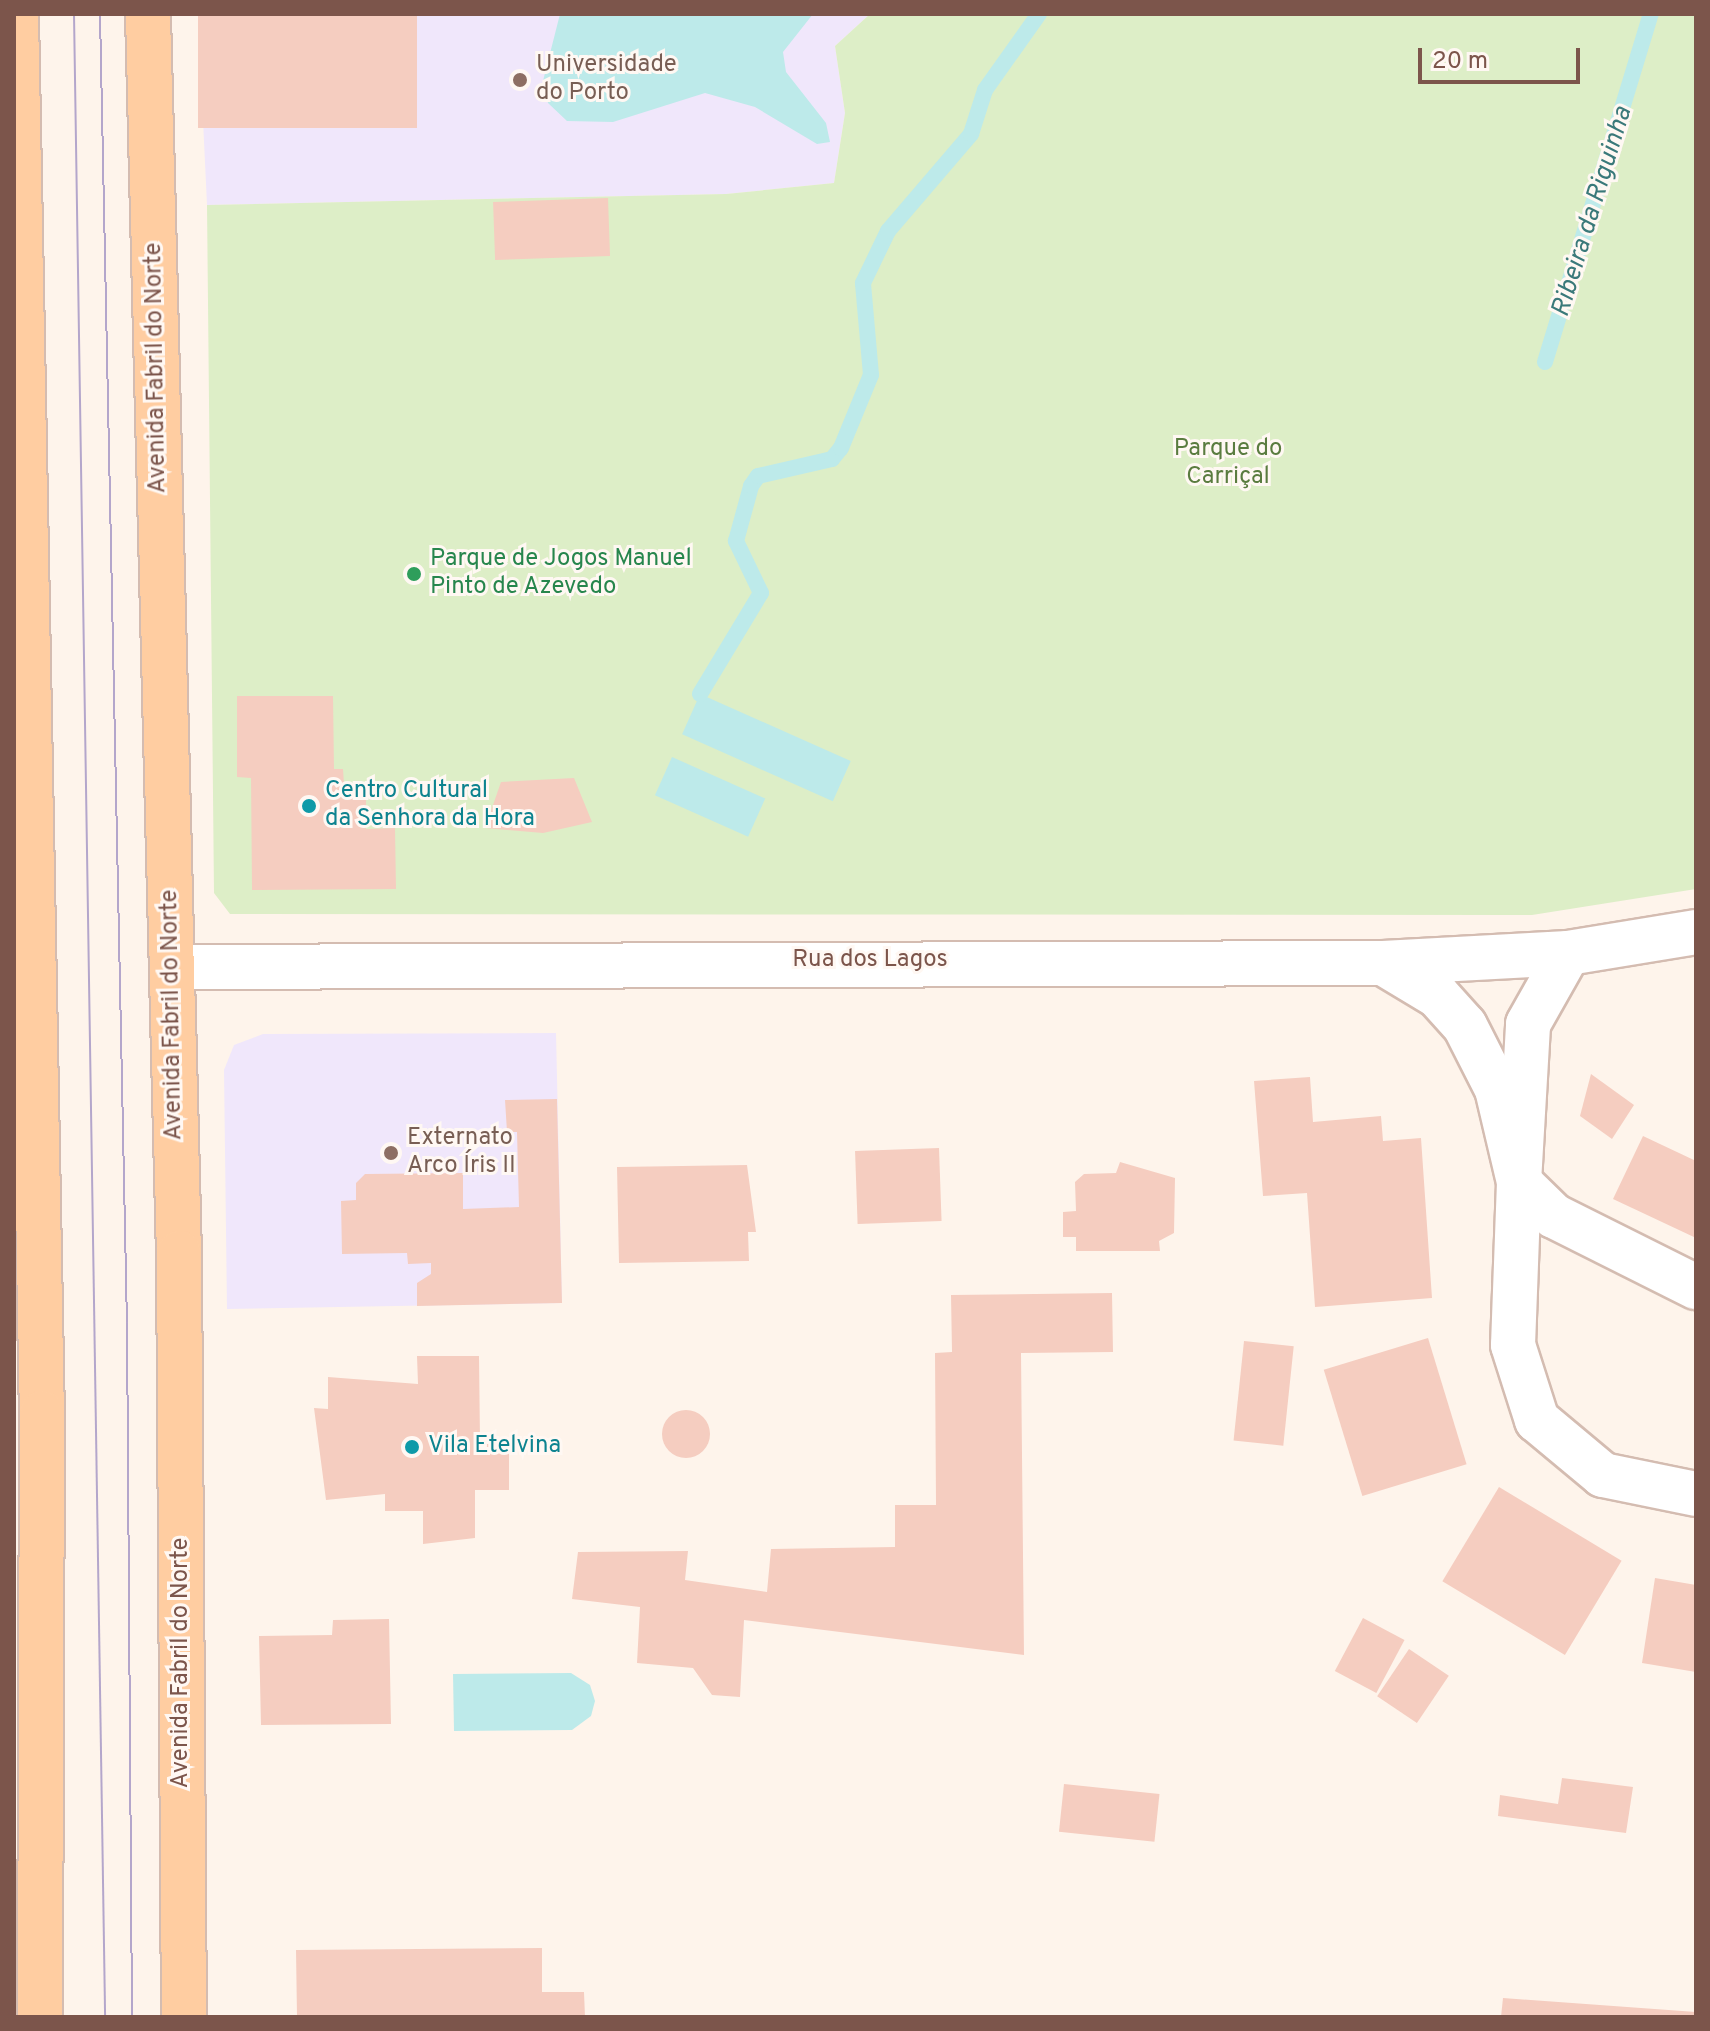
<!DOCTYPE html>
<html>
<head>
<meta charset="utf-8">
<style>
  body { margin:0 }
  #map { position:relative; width:1710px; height:2031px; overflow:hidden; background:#fef4eb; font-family:Overpass,sans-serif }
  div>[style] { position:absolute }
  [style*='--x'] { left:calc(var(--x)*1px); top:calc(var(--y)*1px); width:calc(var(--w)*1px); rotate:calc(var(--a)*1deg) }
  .education>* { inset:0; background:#f0e7fb }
  .green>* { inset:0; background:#ddeec7 }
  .water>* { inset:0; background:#bdeaea; transform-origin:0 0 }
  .stream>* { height:16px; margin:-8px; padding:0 8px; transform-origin:8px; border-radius:8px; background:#bdeaea }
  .building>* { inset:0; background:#f5cdc0; transform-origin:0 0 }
  .round { border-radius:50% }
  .roads { filter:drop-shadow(2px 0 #d4bcb1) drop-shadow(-2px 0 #d4bcb1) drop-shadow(0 2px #d4bcb1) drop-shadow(0 -2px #d4bcb1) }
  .minor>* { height:44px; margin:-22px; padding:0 22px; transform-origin:22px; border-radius:22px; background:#fff }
  .major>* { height:44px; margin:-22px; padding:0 22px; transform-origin:22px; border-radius:22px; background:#ffcda1 }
  .tram>* { height:2px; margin:-1px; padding:0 1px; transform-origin:1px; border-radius:1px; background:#b4a6cb }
  .dots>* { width:22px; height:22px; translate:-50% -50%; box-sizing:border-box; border:4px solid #fff8f3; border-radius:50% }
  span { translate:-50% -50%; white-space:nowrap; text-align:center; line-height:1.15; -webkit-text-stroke:6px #fff8f3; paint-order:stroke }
  .education-label { font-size:24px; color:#785e54 }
  .left { translate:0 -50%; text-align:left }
  .street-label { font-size:24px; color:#7c554b }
  .park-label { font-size:24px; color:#5a7c3f }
  .leisure-label { font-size:24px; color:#27864d }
  .culture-label { font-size:24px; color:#0d838f }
  .water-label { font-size:26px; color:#3a797a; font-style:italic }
  .frame { position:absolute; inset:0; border:16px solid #7c554b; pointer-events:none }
  .scale { position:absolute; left:1418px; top:48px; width:162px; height:36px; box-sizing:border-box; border:4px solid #7c554b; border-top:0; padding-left:10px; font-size:24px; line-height:28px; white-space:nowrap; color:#7c554b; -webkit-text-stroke:6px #fff8f3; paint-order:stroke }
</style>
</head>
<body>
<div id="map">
  <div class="education">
    <i style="clip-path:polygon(198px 14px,870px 14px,835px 46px,845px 113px,834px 183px,726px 194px,207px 205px)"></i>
    <i style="clip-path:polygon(556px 1033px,562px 1303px,227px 1309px,224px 1070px,234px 1045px,263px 1034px)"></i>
  </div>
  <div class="green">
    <i style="clip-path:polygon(870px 14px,1696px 14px,1696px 889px,1532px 915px,230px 914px,214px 893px,207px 205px,726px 194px,834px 183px,845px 113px,835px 46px)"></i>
  </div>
  <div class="water">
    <i style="clip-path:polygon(560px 14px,813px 14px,783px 52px,786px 72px,826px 123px,830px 142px,817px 144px,755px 107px,705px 93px,613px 122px,567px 121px,548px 103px,543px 81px)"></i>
    <i style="left:700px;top:694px;width:165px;height:44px;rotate:24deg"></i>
    <i style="left:672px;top:757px;width:102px;height:42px;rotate:24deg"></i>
    <i style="clip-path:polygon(571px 1673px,590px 1685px,595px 1701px,591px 1716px,572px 1730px,454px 1731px,453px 1674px)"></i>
  </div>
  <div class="stream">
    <i style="--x:1545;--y:362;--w:364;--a:-73.1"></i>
    <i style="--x:700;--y:694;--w:118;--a:-58.9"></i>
    <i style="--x:761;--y:593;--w:58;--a:-115.7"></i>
    <i style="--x:736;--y:541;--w:57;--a:-74.7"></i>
    <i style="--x:751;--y:486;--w:12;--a:-55"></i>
    <i style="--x:758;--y:476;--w:76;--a:-12.9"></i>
    <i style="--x:832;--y:459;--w:14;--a:-51"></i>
    <i style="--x:841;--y:448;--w:79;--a:-67.7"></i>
    <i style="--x:871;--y:375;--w:92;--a:-95"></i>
    <i style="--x:863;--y:283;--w:58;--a:-64.3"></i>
    <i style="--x:888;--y:231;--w:128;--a:-49.4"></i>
    <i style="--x:971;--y:134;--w:46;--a:-72.3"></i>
    <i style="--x:985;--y:90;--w:93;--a:-54.6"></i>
  </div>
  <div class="building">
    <i style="left:198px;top:14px;width:219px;height:114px"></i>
    <i style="left:608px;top:198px;width:58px;height:115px;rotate:88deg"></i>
    <i style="clip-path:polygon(237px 696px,333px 696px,334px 769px,343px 769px,344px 784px,366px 784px,366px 829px,395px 828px,396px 889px,252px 890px,251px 778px,237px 777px)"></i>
    <i style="clip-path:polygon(574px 778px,592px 822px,543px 833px,485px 828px,501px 782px)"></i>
    <i style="clip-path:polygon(1591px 1074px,1634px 1105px,1612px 1139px,1580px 1116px)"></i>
    <i style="clip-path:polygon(1310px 1077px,1313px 1122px,1381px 1116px,1383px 1141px,1421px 1138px,1432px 1298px,1315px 1307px,1307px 1193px,1263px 1196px,1254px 1081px)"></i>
    <i style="clip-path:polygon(557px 1099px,562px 1303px,417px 1306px,417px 1283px,431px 1274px,431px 1263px,408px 1264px,407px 1253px,342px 1254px,341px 1201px,356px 1200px,356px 1183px,365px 1174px,463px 1173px,463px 1209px,519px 1207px,517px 1132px,507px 1132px,505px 1100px)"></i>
    <i style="clip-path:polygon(1643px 1136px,1696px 1161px,1696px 1238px,1613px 1199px)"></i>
    <i style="left:939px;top:1148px;width:73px;height:84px;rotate:88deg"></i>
    <i style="clip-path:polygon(1120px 1162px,1175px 1178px,1174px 1233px,1159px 1241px,1160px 1251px,1076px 1251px,1076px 1237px,1063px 1237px,1063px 1212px,1076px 1211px,1075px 1182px,1084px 1174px,1116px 1173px)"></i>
    <i style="clip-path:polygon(747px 1165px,756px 1232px,748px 1232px,749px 1261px,619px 1263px,617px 1167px)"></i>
    <i style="clip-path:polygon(1112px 1293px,1113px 1352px,1021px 1353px,1024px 1655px,744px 1620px,740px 1697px,712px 1695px,693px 1668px,637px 1663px,640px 1607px,572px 1599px,578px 1552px,688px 1551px,685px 1580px,767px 1592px,771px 1549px,895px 1547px,895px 1505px,936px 1505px,935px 1353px,952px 1352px,951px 1295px)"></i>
    <i style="left:1428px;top:1338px;width:132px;height:109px;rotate:73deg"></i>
    <i style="left:1244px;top:1341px;width:50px;height:100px;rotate:6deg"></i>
    <i style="clip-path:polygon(417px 1356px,479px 1356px,480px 1441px,509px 1441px,509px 1490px,475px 1490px,475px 1538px,423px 1544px,423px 1511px,385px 1511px,385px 1494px,326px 1500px,314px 1408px,328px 1409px,328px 1377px,418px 1384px)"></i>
    <i class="round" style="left:662px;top:1410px;width:48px;height:48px"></i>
    <i style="left:1499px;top:1487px;width:143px;height:110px;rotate:31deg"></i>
    <i style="clip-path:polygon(1655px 1578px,1696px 1585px,1696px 1672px,1642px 1663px)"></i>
    <i style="left:1363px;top:1618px;width:47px;height:60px;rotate:28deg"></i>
    <i style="clip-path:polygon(389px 1619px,391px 1724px,261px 1725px,259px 1636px,332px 1635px,333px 1620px)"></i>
    <i style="left:1409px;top:1649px;width:48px;height:57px;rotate:34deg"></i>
    <i style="clip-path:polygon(1562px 1778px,1633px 1787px,1626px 1833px,1498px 1816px,1500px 1795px,1558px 1804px)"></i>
    <i style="left:1064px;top:1784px;width:96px;height:48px;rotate:6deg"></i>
    <i style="clip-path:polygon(542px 1948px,542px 1992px,584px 1992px,585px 2017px,297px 2017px,296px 1950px)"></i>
    <i style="clip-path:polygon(1503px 1998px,1696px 2012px,1696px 2017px,1501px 2017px)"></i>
  </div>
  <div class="roads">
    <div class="minor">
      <i style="--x:1383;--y:963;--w:64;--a:31"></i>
      <i style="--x:1438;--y:996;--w:40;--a:48"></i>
      <i style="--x:1465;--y:1026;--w:71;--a:63.1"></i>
      <i style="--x:1497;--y:1089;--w:96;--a:76.7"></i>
      <i style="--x:1519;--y:1182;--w:158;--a:-86.7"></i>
      <i style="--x:1528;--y:1024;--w:81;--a:-60.6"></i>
      <i style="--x:172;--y:967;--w:1211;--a:-0.19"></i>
      <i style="--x:1383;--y:963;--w:185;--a:-3.1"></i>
      <i style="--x:1568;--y:953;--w:130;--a:-9.3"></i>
      <i style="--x:1519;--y:1182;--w:163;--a:92.1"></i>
      <i style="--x:1513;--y:1345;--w:79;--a:72.3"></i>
      <i style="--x:1537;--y:1420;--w:86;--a:39.8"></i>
      <i style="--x:1603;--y:1475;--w:95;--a:11.5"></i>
      <i style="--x:1519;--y:1182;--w:49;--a:44.2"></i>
      <i style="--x:1554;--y:1216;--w:159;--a:26.6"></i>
    </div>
    <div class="major">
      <i style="--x:16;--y:14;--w:1399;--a:88.94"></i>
      <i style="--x:42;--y:1413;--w:604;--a:90.19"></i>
      <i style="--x:148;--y:14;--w:1239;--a:88.57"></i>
      <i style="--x:179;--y:1253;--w:764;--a:89.63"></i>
    </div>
  </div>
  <div class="tram">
    <i style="--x:74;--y:14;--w:2003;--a:89.11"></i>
    <i style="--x:100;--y:14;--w:1309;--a:88.82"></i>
    <i style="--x:127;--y:1323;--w:694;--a:89.59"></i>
  </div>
  <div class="dots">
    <i style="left:520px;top:80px;background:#8d6e63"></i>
    <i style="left:414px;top:574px;background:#2e9e5b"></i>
    <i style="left:309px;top:806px;background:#0f9aa8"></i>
    <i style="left:391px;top:1153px;background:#8d6e63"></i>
    <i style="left:412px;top:1447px;background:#0f9aa8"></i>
  </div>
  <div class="education-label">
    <span class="left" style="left:536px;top:80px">Universidade<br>do Porto</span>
    <span class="left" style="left:407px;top:1153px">Externato<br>Arco Íris II</span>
  </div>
  <div class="street-label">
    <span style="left:157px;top:368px;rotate:-91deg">Avenida Fabril do Norte</span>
    <span style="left:870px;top:961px">Rua dos Lagos</span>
    <span style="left:173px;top:1015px;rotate:-91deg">Avenida Fabril do Norte</span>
    <span style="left:182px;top:1663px;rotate:-90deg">Avenida Fabril do Norte</span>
  </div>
  <div class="park-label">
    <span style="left:1228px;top:464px">Parque do<br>Carriçal</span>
  </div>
  <div class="leisure-label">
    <span class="left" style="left:430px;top:574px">Parque de Jogos Manuel<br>Pinto de Azevedo</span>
  </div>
  <div class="culture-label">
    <span class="left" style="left:325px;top:806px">Centro Cultural<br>da Senhora da Hora</span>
    <span class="left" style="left:428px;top:1447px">Vila Etelvina</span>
  </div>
  <div class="water-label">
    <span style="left:1593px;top:212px;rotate:-73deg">Ribeira da Riguinha</span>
  </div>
  <div class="frame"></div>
  <div class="scale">20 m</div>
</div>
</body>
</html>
